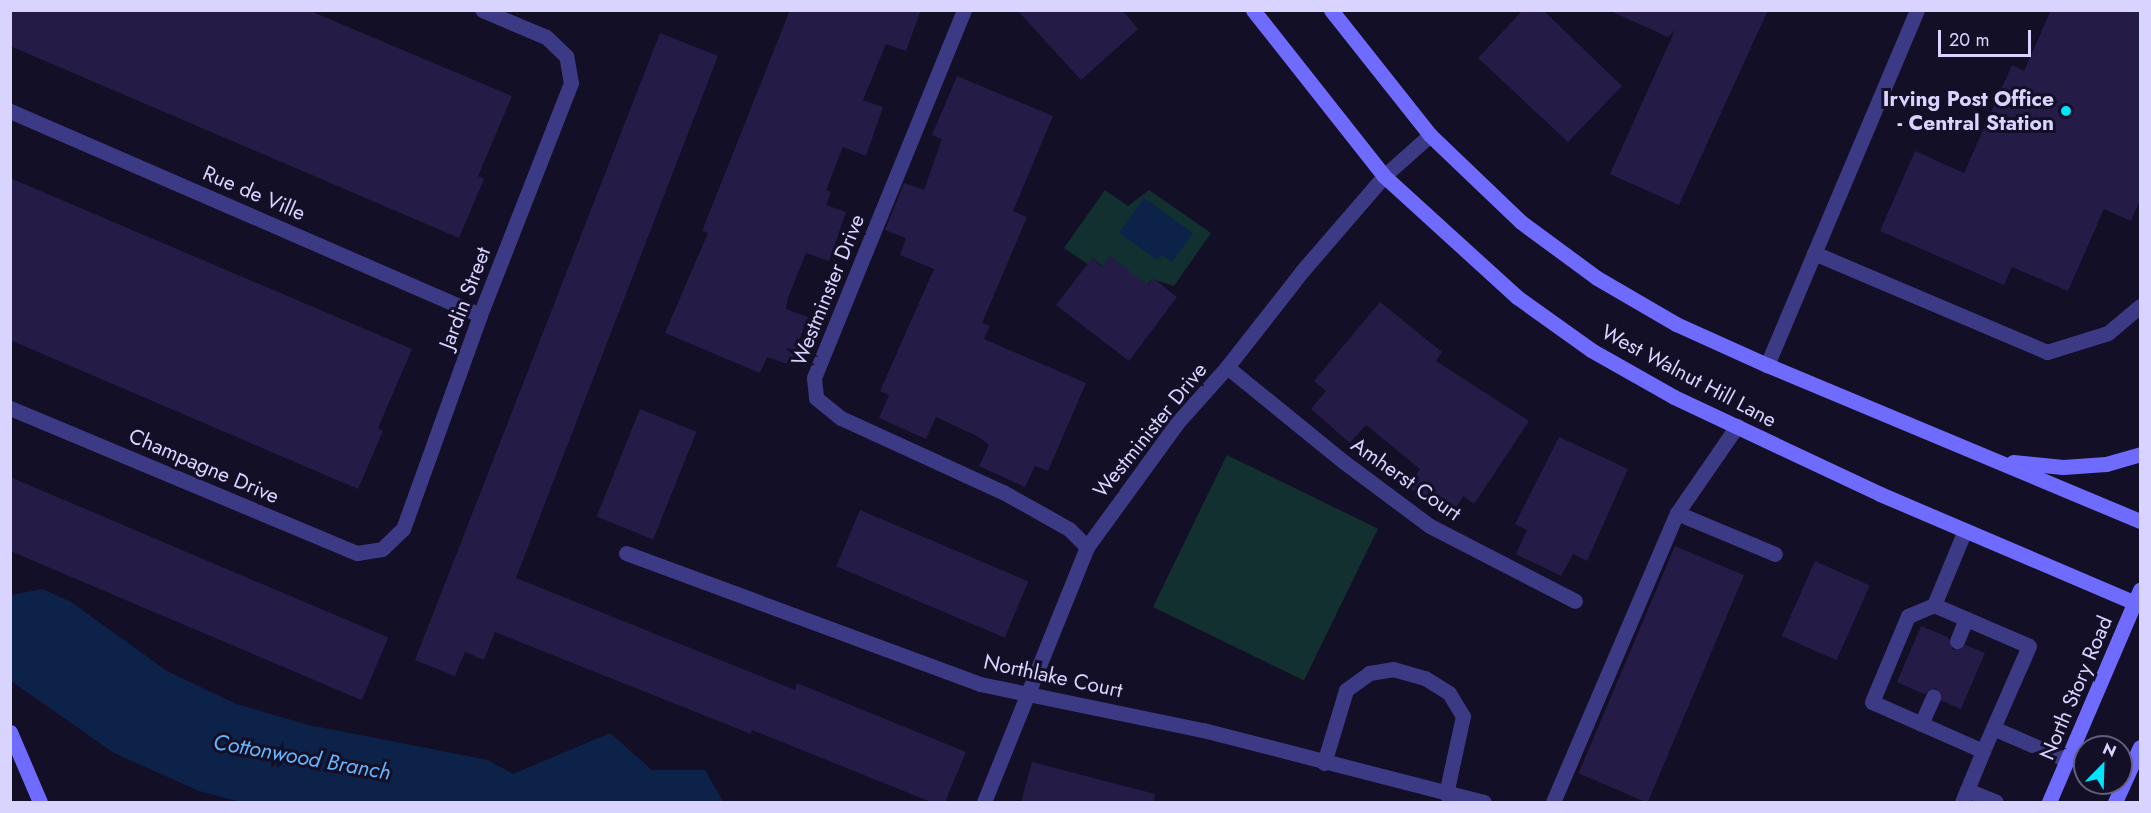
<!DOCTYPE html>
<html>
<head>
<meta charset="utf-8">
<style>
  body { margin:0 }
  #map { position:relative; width:2151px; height:813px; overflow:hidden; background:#130f26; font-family:Jost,sans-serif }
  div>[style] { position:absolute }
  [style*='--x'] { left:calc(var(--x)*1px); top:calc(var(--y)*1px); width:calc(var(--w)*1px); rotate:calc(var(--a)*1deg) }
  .green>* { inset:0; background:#12302f; transform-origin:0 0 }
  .water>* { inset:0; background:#0c2248 }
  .building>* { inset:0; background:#241b47; transform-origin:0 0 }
  .lane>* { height:15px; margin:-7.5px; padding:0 7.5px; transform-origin:7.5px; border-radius:7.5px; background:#3d3a85 }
  .street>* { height:15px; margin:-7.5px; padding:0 7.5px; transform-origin:7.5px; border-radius:7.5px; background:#3d3a85 }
  .secondary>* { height:15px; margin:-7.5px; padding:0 7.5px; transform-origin:7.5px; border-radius:7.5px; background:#6f6bff }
  .dots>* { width:16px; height:16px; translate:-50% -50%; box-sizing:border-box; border:3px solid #130f26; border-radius:50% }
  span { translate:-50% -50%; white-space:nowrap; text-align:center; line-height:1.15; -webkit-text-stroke:6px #130f26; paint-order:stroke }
  .poi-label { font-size:21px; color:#d9d4ff; font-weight:700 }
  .right { translate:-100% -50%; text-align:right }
  .street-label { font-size:21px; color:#d9d4ff }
  .water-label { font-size:22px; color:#62b6ff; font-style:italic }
  .frame { position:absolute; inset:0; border:12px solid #d9d4ff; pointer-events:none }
  .north { position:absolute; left:2073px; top:735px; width:60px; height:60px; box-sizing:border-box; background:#130f26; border:2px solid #625e7d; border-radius:50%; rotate:23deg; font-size:16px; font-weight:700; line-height:24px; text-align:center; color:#d9d4ff }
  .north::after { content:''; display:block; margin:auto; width:21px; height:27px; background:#00e5ff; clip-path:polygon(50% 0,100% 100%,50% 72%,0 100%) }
  .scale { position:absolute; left:1938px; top:30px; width:93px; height:27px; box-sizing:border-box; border:3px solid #d9d4ff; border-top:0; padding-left:8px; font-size:18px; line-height:21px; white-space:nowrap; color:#d9d4ff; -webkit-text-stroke:4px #130f26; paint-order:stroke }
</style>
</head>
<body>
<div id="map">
  <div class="green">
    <i style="clip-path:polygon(1105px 190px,1128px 206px,1149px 190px,1211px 233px,1174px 286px,1152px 279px,1140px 295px,1092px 258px,1089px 265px,1064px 248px)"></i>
    <i style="left:1227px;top:455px;width:168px;height:169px;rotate:26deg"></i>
  </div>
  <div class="water">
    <i style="clip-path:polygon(1144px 198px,1193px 233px,1172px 262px,1162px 255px,1157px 260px,1119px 233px)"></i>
    <i style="clip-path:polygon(43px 589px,71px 602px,167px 671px,236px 704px,309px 725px,488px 760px,513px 774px,610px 733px,652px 770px,705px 770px,723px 802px,240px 802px,199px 791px,114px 753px,11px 681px,11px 595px)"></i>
  </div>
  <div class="building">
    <i style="clip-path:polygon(10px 10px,308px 10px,512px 96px,478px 176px,484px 179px,459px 238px,10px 46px)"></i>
    <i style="clip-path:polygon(790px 10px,921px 10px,906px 51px,886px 44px,863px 100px,883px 107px,866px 156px,843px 147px,826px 190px,831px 192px,826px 205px,846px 212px,829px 261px,806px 253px,788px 298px,786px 309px,808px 317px,790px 365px,767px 357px,760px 373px,665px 333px,708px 233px,702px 231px)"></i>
    <i style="clip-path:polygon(1017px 10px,1122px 10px,1138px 29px,1081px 80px)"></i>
    <i style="clip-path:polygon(1523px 10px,1543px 10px,1622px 86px,1568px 142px,1478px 58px)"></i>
    <i style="clip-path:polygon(1608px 10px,1768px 10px,1679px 205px,1610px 174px,1675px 30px,1668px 37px)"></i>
    <i style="clip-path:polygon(2051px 10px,2140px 10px,2140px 200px,2131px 221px,2104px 209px,2068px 291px,2012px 267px,2004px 285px,1880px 231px,1915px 151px,1964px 173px,2012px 65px,2024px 71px)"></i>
    <i style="clip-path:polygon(660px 33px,718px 56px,516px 578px,795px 690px,797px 683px,966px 752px,945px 802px,931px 802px,752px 730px,751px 734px,495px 632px,484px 660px,465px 652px,455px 676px,415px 660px)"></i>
    <i style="clip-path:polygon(957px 76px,1053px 116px,1013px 211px,1027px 217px,982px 323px,990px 326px,984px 339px,1086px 383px,1048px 471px,1035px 466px,1025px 487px,979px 466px,989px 445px,979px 437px,936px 417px,926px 439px,879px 418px,889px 395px,880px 391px,934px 269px,900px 255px,906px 238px,885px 230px,904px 183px,924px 190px,942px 139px,932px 135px)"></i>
    <i style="clip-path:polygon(10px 178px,412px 349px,378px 428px,383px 431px,358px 489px,10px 340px)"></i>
    <i style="clip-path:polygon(1110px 256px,1148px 285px,1153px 278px,1177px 297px,1129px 361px,1056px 305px,1092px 258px,1102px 267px)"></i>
    <i style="clip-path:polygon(1380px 302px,1442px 352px,1436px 361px,1529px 421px,1474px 504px,1463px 496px,1452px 514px,1409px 488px,1420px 469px,1366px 425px,1350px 443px,1311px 409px,1326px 391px,1314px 381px)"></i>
    <i style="left:640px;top:409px;width:61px;height:116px;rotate:22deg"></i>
    <i style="clip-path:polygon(1559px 437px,1628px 469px,1587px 561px,1573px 554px,1561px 576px,1516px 554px,1527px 530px,1515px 524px)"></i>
    <i style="left:10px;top:477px;width:411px;height:68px;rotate:23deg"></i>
    <i style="left:860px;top:510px;width:183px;height:61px;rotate:23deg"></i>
    <i style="left:1675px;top:546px;width:75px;height:247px;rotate:23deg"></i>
    <i style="left:1815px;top:561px;width:60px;height:82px;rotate:24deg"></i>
    <i style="clip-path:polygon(1921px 626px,1948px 637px,1953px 650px,1966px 645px,1985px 653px,1961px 709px,1942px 701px,1936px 688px,1924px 694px,1897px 682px)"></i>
    <i style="clip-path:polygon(1032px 762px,1155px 794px,1154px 802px,1021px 802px)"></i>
  </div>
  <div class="lane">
    <i style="--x:1814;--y:253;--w:253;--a:23"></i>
    <i style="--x:2047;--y:352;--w:64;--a:-17.3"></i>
    <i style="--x:2108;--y:333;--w:42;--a:-40.2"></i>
    <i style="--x:1767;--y:365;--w:385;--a:-67.1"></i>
    <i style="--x:1677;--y:513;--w:106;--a:22.7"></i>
    <i style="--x:1934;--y:605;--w:103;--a:23.3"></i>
    <i style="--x:2029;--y:646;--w:115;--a:113.7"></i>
    <i style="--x:1957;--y:641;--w:24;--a:-68"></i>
    <i style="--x:1921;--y:724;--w:30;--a:-66"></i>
    <i style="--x:1993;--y:728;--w:81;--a:23.4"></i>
    <i style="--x:1324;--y:763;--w:76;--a:-73.2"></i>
    <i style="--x:1346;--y:690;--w:29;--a:-36"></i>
    <i style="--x:1369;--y:673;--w:24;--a:-9"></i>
    <i style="--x:1393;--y:669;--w:33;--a:16"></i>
    <i style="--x:1425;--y:678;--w:28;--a:32"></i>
    <i style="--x:1449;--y:693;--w:27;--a:59"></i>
    <i style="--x:1463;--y:716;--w:80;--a:102.3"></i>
    <i style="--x:1967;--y:790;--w:31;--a:22"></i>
    <i style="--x:1553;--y:802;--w:314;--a:-66.8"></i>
    <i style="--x:1677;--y:513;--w:106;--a:-55.4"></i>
    <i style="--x:1962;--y:802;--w:55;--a:-67.6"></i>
    <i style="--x:1983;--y:751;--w:121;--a:-156.2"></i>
    <i style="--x:1872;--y:702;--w:93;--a:-67.3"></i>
    <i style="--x:1908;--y:616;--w:28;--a:-23"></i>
    <i style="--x:1934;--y:605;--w:81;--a:-67.5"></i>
  </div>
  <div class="street">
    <i style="--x:964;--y:10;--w:397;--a:112.2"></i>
    <i style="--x:814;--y:378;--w:20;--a:84"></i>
    <i style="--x:816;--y:398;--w:32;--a:39"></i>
    <i style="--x:841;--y:418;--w:178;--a:24.6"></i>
    <i style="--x:1003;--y:492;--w:76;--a:29.3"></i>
    <i style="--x:1069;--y:529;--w:25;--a:45"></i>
    <i style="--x:10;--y:111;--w:512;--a:23.46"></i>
    <i style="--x:1227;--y:367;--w:151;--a:39.1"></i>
    <i style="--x:1344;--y:462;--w:107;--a:36.7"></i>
    <i style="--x:1430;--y:526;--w:163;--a:27.3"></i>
    <i style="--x:10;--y:408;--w:376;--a:22.7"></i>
    <i style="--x:357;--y:553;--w:25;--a:-9"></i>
    <i style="--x:382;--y:549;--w:29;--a:-44"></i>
    <i style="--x:403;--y:529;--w:227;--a:-70.2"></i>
    <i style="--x:480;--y:315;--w:249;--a:-68.6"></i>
    <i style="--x:571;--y:83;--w:27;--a:-100"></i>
    <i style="--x:566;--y:56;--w:28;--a:-136"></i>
    <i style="--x:546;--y:37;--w:69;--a:-157.1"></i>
    <i style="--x:626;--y:553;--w:377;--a:20.3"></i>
    <i style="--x:980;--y:684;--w:228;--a:11.7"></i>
    <i style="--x:1203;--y:730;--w:290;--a:14.4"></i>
    <i style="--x:984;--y:802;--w:275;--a:-68"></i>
    <i style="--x:1087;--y:547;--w:153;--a:-54"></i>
    <i style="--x:1177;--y:423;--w:75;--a:-48.2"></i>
    <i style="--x:1227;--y:367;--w:123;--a:-51.9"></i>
    <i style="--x:1303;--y:270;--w:124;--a:-49.2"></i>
    <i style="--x:1384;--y:176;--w:62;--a:-41.7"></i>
  </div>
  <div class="secondary">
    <i style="--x:1253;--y:10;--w:211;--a:51.7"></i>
    <i style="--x:1384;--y:176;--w:180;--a:42.3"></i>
    <i style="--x:1517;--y:297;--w:91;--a:35.6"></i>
    <i style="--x:1591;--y:350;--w:95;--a:29.5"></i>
    <i style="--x:1674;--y:397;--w:228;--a:25.2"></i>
    <i style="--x:1880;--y:494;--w:283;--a:23.1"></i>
    <i style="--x:1331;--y:10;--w:159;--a:51.6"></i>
    <i style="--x:1430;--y:135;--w:126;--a:43.7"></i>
    <i style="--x:1521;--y:222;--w:94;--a:36.4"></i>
    <i style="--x:1597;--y:278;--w:91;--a:30.2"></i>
    <i style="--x:1676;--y:324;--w:100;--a:24.3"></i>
    <i style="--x:1767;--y:365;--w:404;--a:22.7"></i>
    <i style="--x:2013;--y:462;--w:50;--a:5.7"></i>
    <i style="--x:2063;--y:467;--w:43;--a:-4"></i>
    <i style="--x:2106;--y:464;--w:35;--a:-16"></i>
    <i style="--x:10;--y:732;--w:76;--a:66.8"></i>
    <i style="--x:2049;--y:802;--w:231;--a:-66.8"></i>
    <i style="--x:2115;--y:802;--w:60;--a:-65.6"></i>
  </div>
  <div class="dots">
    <i style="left:2066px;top:111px;background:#00e5ff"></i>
  </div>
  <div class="poi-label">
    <span class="right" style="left:2054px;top:111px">Irving Post Office<br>- Central Station</span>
  </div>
  <div class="street-label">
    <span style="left:254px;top:193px;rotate:23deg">Rue de Ville</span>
    <span style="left:828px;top:290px;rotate:-68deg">Westminster Drive</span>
    <span style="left:465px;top:298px;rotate:-69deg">Jardin Street</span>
    <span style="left:1689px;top:376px;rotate:28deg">West Walnut Hill Lane</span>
    <span style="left:1150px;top:430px;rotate:-51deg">Westminister Drive</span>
    <span style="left:204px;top:466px;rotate:23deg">Champagne Drive</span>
    <span style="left:1406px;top:479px;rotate:35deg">Amherst Court</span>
    <span style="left:1053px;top:676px;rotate:12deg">Northlake Court</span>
    <span style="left:2076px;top:688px;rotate:-67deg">North Story Road</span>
  </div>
  <div class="water-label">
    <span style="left:302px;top:757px;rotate:10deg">Cottonwood Branch</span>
  </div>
  <div class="frame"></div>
  <div class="north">N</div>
  <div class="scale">20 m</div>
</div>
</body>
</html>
